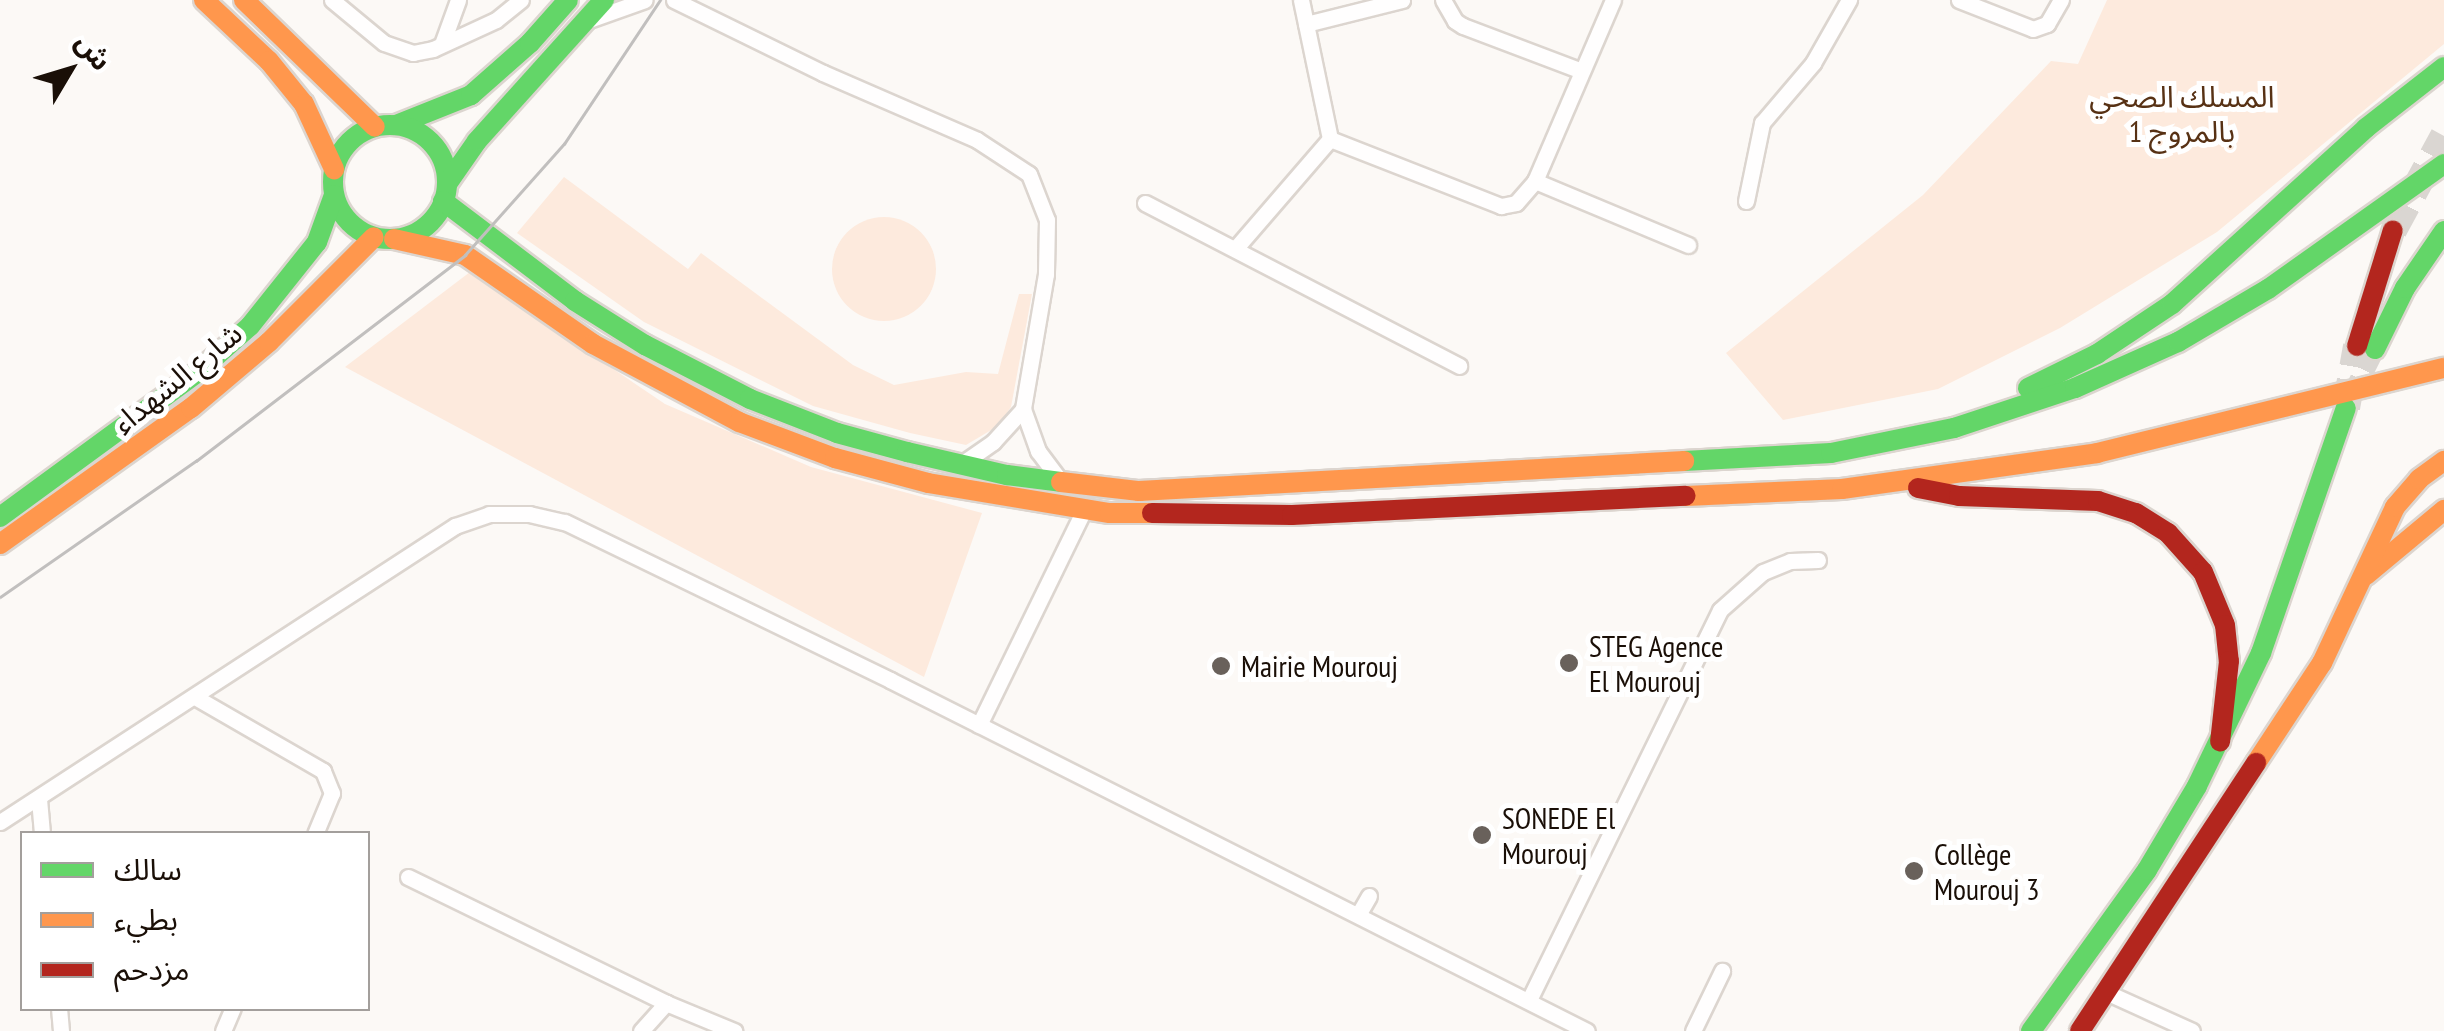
<!DOCTYPE html>
<html>
<head>
<meta charset="utf-8">
<style>
  body { margin:0 }
  #map { position:relative; width:2444px; height:1031px; overflow:hidden; background:#fcf9f6; font-family:"PT Sans Narrow","Noto Sans Arabic",sans-serif }
  div>[style] { position:absolute }
  [style*='--x'] { left:calc(var(--x)*1px); top:calc(var(--y)*1px); width:calc(var(--w)*1px); rotate:calc(var(--a)*1deg) }
  .green>* { inset:0; background:#fdeadd }
  .round { border-radius:50% }
  .secondary-tunnel>* { height:20px; margin-top:-10px; transform-origin:0; background:repeating-linear-gradient(90deg,#dad6d2 0 20px,transparent 0 30px) }
  .highway-tunnel>* { height:28px; margin-top:-14px; transform-origin:0; background:repeating-linear-gradient(90deg,#dad6d2 0 28px,transparent 0 42px) }
  .roads { filter:drop-shadow(2px 0 #dcd5cf) drop-shadow(-2px 0 #dcd5cf) drop-shadow(0 2px #dcd5cf) drop-shadow(0 -2px #dcd5cf) }
  .street>* { height:15px; margin:-7.5px; padding:0 7.5px; transform-origin:7.5px; border-radius:7.5px; background:#fffefe }
  .fast>* { height:20px; margin:-10px; padding:0 10px; transform-origin:10px; border-radius:10px; background:#63d668 }
  .fast>.ring { margin:-10px; padding:0; box-sizing:content-box; background:none; border:20px solid #63d668; border-radius:50% }
  .slow>* { height:20px; margin:-10px; padding:0 10px; transform-origin:10px; border-radius:10px; background:#ff974d }
  .jam>* { height:20px; margin:-10px; padding:0 10px; transform-origin:10px; border-radius:10px; background:#b3261e }
  .tram>* { height:2.5px; margin:-1.25px; padding:0 1.25px; transform-origin:1.25px; border-radius:1.25px; background:#c1bfbe }
  .dots>* { width:28px; height:28px; translate:-50% -50%; box-sizing:border-box; border:5px solid #fff; border-radius:50% }
  span { translate:-50% -50%; white-space:nowrap; text-align:center; line-height:1.15; -webkit-text-stroke:10px #fff; paint-order:stroke }
  .park-label { font-size:30px; color:#573114 }
  .street-label { font-size:30px; color:#1a0f07 }
  .poi-label { font-size:30px; color:#1a0f07 }
  .left { translate:0 -50%; text-align:left }
  .legend { position:absolute; left:20px; top:831px; width:350px; height:180px; box-sizing:border-box; background:#fff; border:2px solid #a39f9c; margin:0; padding:12px 18px; list-style:none; font-size:30px; color:#1a0f07 }
  .legend li { display:flex; align-items:center; gap:20px; height:50px }
  .legend b { width:50px; border:2px solid #a39f9c }
  .north { position:absolute; left:20px; top:20px; width:100px; height:100px; -webkit-text-stroke:8px #fff; paint-order:stroke; rotate:52deg; font-size:28px; font-weight:700; line-height:40px; text-align:center; color:#1a0f07 }
  .north::after { content:''; display:block; margin:auto; width:35px; height:45px; background:#1a0f07; clip-path:polygon(50% 0,100% 100%,50% 72%,0 100%) }
</style>
</head>
<body>
<div id="map">
  <div class="green">
    <i style="clip-path:polygon(2107px 0,2444px 0,2444px 44px,2217px 232px,2060px 328px,1938px 389px,1783px 420px,1726px 353px,1923px 195px,2051px 61px,2078px 64px)"></i>
    <i style="clip-path:polygon(564px 177px,688px 269px,701px 253px,853px 365px,894px 385px,966px 372px,998px 374px,1019px 294px,1032px 294px,1011px 407px,998px 426px,966px 445px,910px 433px,813px 406px,644px 322px,517px 233px)"></i>
    <i class="round" style="left:832px;top:217px;width:104px;height:104px"></i>
    <i style="clip-path:polygon(470px 272px,665px 404px,811px 467px,982px 513px,924px 677px,345px 367px)"></i>
  </div>
  <div class="secondary-tunnel">
    <i style="--x:2351;--y:397;--w:54;--a:-63.4"></i>
  </div>
  <div class="highway-tunnel">
    <i style="--x:2393;--y:230;--w:107;--a:-61.5"></i>
    <i style="--x:2346;--y:408;--w:63;--a:-79.9"></i>
  </div>
  <div class="roads">
    <div class="street">
      <i style="--x:332;--y:0;--w:67;--a:39.6"></i>
      <i style="--x:384;--y:43;--w:31;--a:19"></i>
      <i style="--x:413;--y:53;--w:20;--a:-11"></i>
      <i style="--x:433;--y:49;--w:69;--a:-24.7"></i>
      <i style="--x:496;--y:20;--w:32;--a:-39"></i>
      <i style="--x:674;--y:0;--w:166;--a:26.1"></i>
      <i style="--x:823;--y:73;--w:168;--a:23.5"></i>
      <i style="--x:977;--y:140;--w:62;--a:33.2"></i>
      <i style="--x:1029;--y:174;--w:49;--a:68.6"></i>
      <i style="--x:1047;--y:220;--w:54;--a:91.1"></i>
      <i style="--x:1046;--y:274;--w:137;--a:99.7"></i>
      <i style="--x:1023;--y:409;--w:45;--a:70.3"></i>
      <i style="--x:1038;--y:451;--w:34;--a:53"></i>
      <i style="--x:1301;--y:0;--w:142;--a:78.2"></i>
      <i style="--x:1330;--y:139;--w:184;--a:21.4"></i>
      <i style="--x:1501;--y:206;--w:15;--a:-11"></i>
      <i style="--x:1516;--y:203;--w:29;--a:-49"></i>
      <i style="--x:1535;--y:181;--w:197;--a:-66.7"></i>
      <i style="--x:1443;--y:0;--w:24;--a:60"></i>
      <i style="--x:1455;--y:21;--w:9;--a:32"></i>
      <i style="--x:1463;--y:26;--w:127;--a:20.7"></i>
      <i style="--x:1959;--y:0;--w:79;--a:21.4"></i>
      <i style="--x:2033;--y:29;--w:15;--a:-20"></i>
      <i style="--x:2047;--y:24;--w:28;--a:-60"></i>
      <i style="--x:589;--y:20;--w:59;--a:-19.7"></i>
      <i style="--x:1306;--y:24;--w:99;--a:-14"></i>
      <i style="--x:442;--y:44;--w:47;--a:-70"></i>
      <i style="--x:1535;--y:181;--w:166;--a:22.7"></i>
      <i style="--x:1746;--y:201;--w:80;--a:-78.4"></i>
      <i style="--x:1762;--y:123;--w:79;--a:-49.6"></i>
      <i style="--x:1813;--y:63;--w:73;--a:-60.3"></i>
      <i style="--x:1145;--y:203;--w:354;--a:27.4"></i>
      <i style="--x:1235;--y:249;--w:145;--a:-49.2"></i>
      <i style="--x:963;--y:463;--w:37;--a:-35"></i>
      <i style="--x:993;--y:442;--w:45;--a:-47.7"></i>
      <i style="--x:195;--y:697;--w:148;--a:30"></i>
      <i style="--x:323;--y:771;--w:24;--a:68"></i>
      <i style="--x:332;--y:793;--w:44;--a:112.5"></i>
      <i style="--x:979;--y:725;--w:239;--a:-64"></i>
      <i style="--x:39;--y:799;--w:35;--a:85"></i>
      <i style="--x:0;--y:822;--w:543;--a:-33.05"></i>
      <i style="--x:455;--y:526;--w:36;--a:-19"></i>
      <i style="--x:489;--y:514;--w:40;--a:0"></i>
      <i style="--x:529;--y:514;--w:37;--a:13"></i>
      <i style="--x:565;--y:522;--w:361;--a:25.9"></i>
      <i style="--x:890;--y:680;--w:780;--a:26.73"></i>
      <i style="--x:408;--y:877;--w:287;--a:26"></i>
      <i style="--x:1358;--y:915;--w:22;--a:-60"></i>
      <i style="--x:2108;--y:993;--w:92;--a:24.3"></i>
      <i style="--x:1529;--y:1000;--w:434;--a:-63.9"></i>
      <i style="--x:1720;--y:610;--w:57;--a:-41.5"></i>
      <i style="--x:1763;--y:572;--w:29;--a:-22"></i>
      <i style="--x:1790;--y:561;--w:28;--a:-2"></i>
      <i style="--x:59;--y:1008;--w:23;--a:85"></i>
      <i style="--x:223;--y:1031;--w:25;--a:-67"></i>
      <i style="--x:641;--y:1031;--w:38;--a:-48"></i>
      <i style="--x:666;--y:1003;--w:74;--a:22.4"></i>
      <i style="--x:1693;--y:1031;--w:67;--a:-64.2"></i>
    </div>
    <div class="fast">
      <i style="--x:396;--y:125;--w:81;--a:-21.8"></i>
      <i style="--x:471;--y:95;--w:79;--a:-41.4"></i>
      <i style="--x:530;--y:43;--w:57;--a:-48.5"></i>
      <i class="ring" style="left:333px;top:125px;width:94px;height:94px"></i>
      <i style="--x:447;--y:184;--w:52;--a:-55.1"></i>
      <i style="--x:477;--y:141;--w:190;--a:-48"></i>
      <i style="--x:443;--y:201;--w:166;--a:37.1"></i>
      <i style="--x:575;--y:301;--w:83;--a:32.2"></i>
      <i style="--x:645;--y:345;--w:118;--a:27.2"></i>
      <i style="--x:750;--y:399;--w:93;--a:21.3"></i>
      <i style="--x:837;--y:433;--w:73;--a:15.2"></i>
      <i style="--x:907;--y:452;--w:103;--a:13"></i>
      <i style="--x:1007;--y:475;--w:54;--a:7.4"></i>
      <i style="--x:2375;--y:349;--w:68;--a:-63.8"></i>
      <i style="--x:2405;--y:288;--w:69;--a:-55.6"></i>
      <i style="--x:2028;--y:388;--w:77;--a:-26.2"></i>
      <i style="--x:2097;--y:354;--w:90;--a:-33.7"></i>
      <i style="--x:2172;--y:304;--w:262;--a:-42.2"></i>
      <i style="--x:2366;--y:128;--w:99;--a:-38"></i>
      <i style="--x:1684;--y:461;--w:147;--a:-3.1"></i>
      <i style="--x:1831;--y:453;--w:126;--a:-11.5"></i>
      <i style="--x:1954;--y:428;--w:127;--a:-18.3"></i>
      <i style="--x:2075;--y:388;--w:113;--a:-24.1"></i>
      <i style="--x:2178;--y:342;--w:104;--a:-30.5"></i>
      <i style="--x:2268;--y:289;--w:216;--a:-35.4"></i>
      <i style="--x:0;--y:517;--w:244;--a:-36.2"></i>
      <i style="--x:197;--y:373;--w:71;--a:-41.6"></i>
      <i style="--x:250;--y:326;--w:107;--a:-51.4"></i>
      <i style="--x:317;--y:242;--w:50;--a:-70.1"></i>
      <i style="--x:2031;--y:1031;--w:198;--a:-54.2"></i>
      <i style="--x:2147;--y:870;--w:98;--a:-59.2"></i>
      <i style="--x:2197;--y:786;--w:148;--a:-64.3"></i>
      <i style="--x:2261;--y:653;--w:259;--a:-70.9"></i>
    </div>
    <div class="slow">
      <i style="--x:204;--y:0;--w:89;--a:43.2"></i>
      <i style="--x:269;--y:61;--w:55;--a:50.9"></i>
      <i style="--x:304;--y:104;--w:72;--a:65.2"></i>
      <i style="--x:244;--y:0;--w:182;--a:44.1"></i>
      <i style="--x:394;--y:239;--w:73;--a:12.7"></i>
      <i style="--x:465;--y:255;--w:156;--a:34.8"></i>
      <i style="--x:593;--y:344;--w:166;--a:28.1"></i>
      <i style="--x:739;--y:422;--w:103;--a:20.6"></i>
      <i style="--x:835;--y:458;--w:96;--a:15"></i>
      <i style="--x:928;--y:483;--w:184;--a:9.4"></i>
      <i style="--x:1110;--y:513;--w:42;--a:0"></i>
      <i style="--x:1061;--y:482;--w:79;--a:6.6"></i>
      <i style="--x:1139;--y:491;--w:546;--a:-3.15"></i>
      <i style="--x:1686;--y:496;--w:156;--a:-2.6"></i>
      <i style="--x:1842;--y:489;--w:258;--a:-8"></i>
      <i style="--x:2097;--y:453;--w:357;--a:-13.8"></i>
      <i style="--x:0;--y:544;--w:234;--a:-35.5"></i>
      <i style="--x:191;--y:408;--w:102;--a:-40.2"></i>
      <i style="--x:269;--y:342;--w:148;--a:-45"></i>
      <i style="--x:2366;--y:575;--w:102;--a:-39.8"></i>
      <i style="--x:2256;--y:763;--w:120;--a:-56.6"></i>
      <i style="--x:2322;--y:663;--w:172;--a:-64.9"></i>
      <i style="--x:2395;--y:507;--w:37;--a:-49"></i>
      <i style="--x:2419;--y:479;--w:31;--a:-36"></i>
    </div>
    <div class="jam">
      <i style="--x:2357;--y:346;--w:121;--a:-72.8"></i>
      <i style="--x:1918;--y:488;--w:42;--a:11"></i>
      <i style="--x:1959;--y:496;--w:139;--a:2.1"></i>
      <i style="--x:2098;--y:501;--w:40;--a:18"></i>
      <i style="--x:2136;--y:513;--w:38;--a:32"></i>
      <i style="--x:2168;--y:533;--w:52;--a:48.1"></i>
      <i style="--x:2203;--y:572;--w:57;--a:67.5"></i>
      <i style="--x:2225;--y:625;--w:36;--a:84"></i>
      <i style="--x:2229;--y:661;--w:81;--a:96.3"></i>
      <i style="--x:1152;--y:513;--w:140;--a:0.8"></i>
      <i style="--x:1292;--y:515;--w:394;--a:-2.8"></i>
      <i style="--x:2080;--y:1031;--w:321;--a:-56.7"></i>
    </div>
  </div>
  <div class="tram">
    <i style="--x:0;--y:597;--w:239;--a:-34.8"></i>
    <i style="--x:196;--y:461;--w:339;--a:-37.4"></i>
    <i style="--x:465;--y:255;--w:149;--a:-48.3"></i>
    <i style="--x:564;--y:144;--w:173;--a:-56.3"></i>
  </div>
  <div class="dots">
    <i style="left:1569px;top:663px;background:#69615b"></i>
    <i style="left:1221px;top:666px;background:#69615b"></i>
    <i style="left:1482px;top:835px;background:#69615b"></i>
    <i style="left:1914px;top:871px;background:#69615b"></i>
  </div>
  <div class="park-label">
    <span style="left:2182px;top:113px">المسلك الصحي<br>بالمروج 1</span>
  </div>
  <div class="street-label">
    <span style="left:177px;top:378px;rotate:-39deg">شارع الشهداء</span>
  </div>
  <div class="poi-label">
    <span class="left" style="left:1589px;top:663px">STEG Agence<br>El Mourouj</span>
    <span class="left" style="left:1241px;top:666px">Mairie Mourouj</span>
    <span class="left" style="left:1502px;top:835px">SONEDE El<br>Mourouj</span>
    <span class="left" style="left:1934px;top:871px">Collège<br>Mourouj 3</span>
  </div>
  <ul class="legend">
  <li><b style="height:12px;background:#63d668"></b>سالك</li>
  <li><b style="height:12px;background:#ff974d"></b>بطيء</li>
  <li><b style="height:12px;background:#b3261e"></b>مزدحم</li>
  </ul>
  <div class="north">ش</div>
</div>
</body>
</html>
